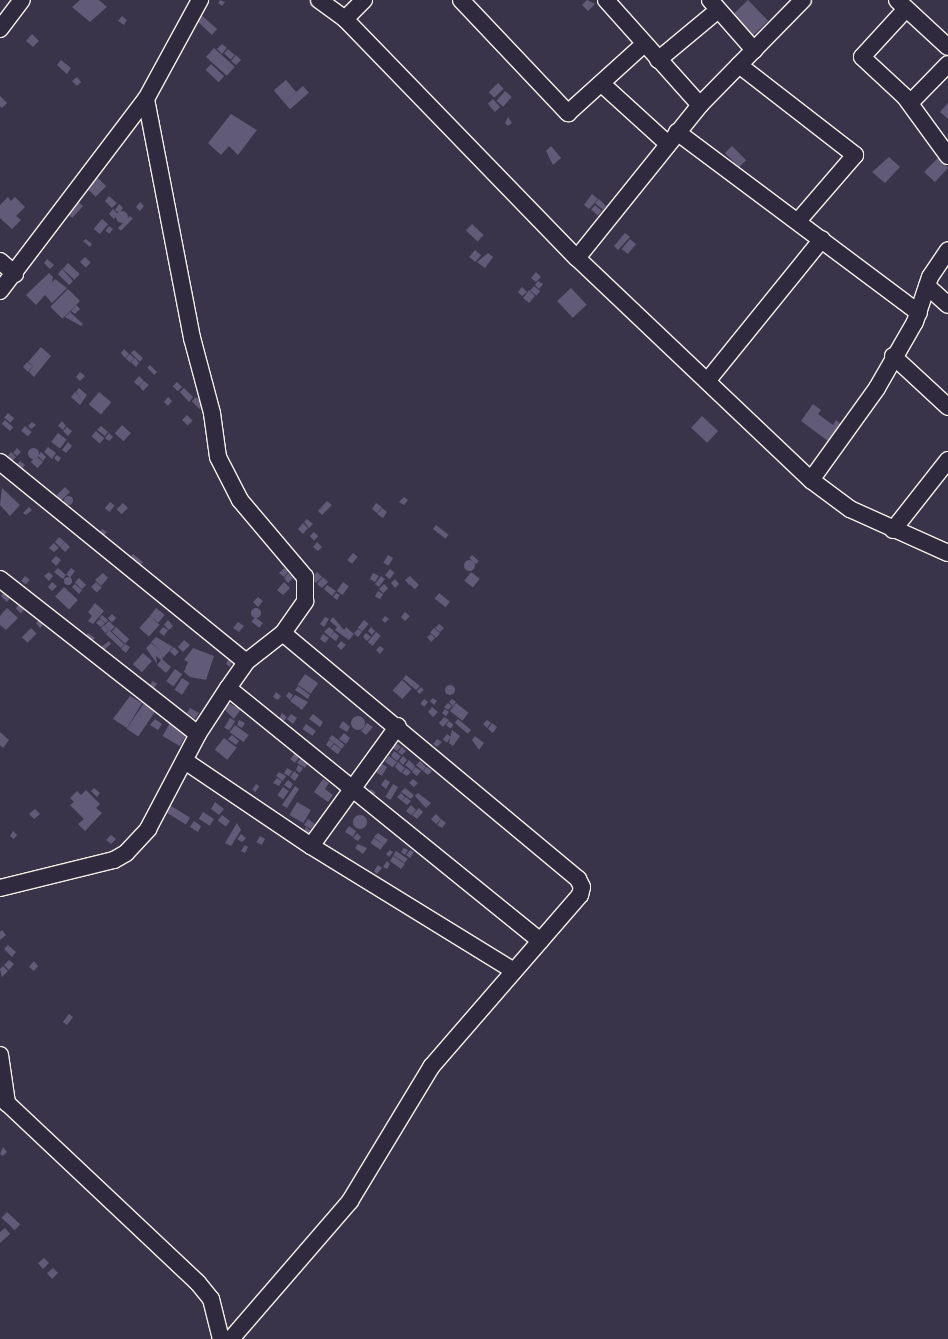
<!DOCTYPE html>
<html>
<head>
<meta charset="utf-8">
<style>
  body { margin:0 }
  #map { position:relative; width:948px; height:1339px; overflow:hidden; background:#393449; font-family:"Playpen Sans",sans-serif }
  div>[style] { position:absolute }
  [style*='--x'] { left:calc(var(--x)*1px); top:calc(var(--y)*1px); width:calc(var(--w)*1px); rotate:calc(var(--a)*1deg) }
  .building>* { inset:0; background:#625b78; transform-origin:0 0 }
  .round { border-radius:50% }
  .roads { filter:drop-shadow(1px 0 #f4f1e8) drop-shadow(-1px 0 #f4f1e8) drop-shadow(0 1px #f4f1e8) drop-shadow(0 -1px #f4f1e8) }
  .minor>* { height:16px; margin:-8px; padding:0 8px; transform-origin:8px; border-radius:8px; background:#2f2a3d }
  span { translate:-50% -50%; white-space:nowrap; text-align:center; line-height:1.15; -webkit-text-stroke:3px #2f2a3d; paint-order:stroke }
</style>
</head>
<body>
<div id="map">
  <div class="building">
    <i style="clip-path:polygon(80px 0,99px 0,107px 7px,90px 22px,72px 7px)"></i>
    <i style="clip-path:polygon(220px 0,225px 2px,222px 6px,218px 3px)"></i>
    <i style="clip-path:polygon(587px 0,595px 4px,588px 11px,582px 5px)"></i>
    <i style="left:748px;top:0;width:29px;height:21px;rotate:46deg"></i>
    <i style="clip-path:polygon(200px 14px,217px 29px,212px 35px,194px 18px)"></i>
    <i style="clip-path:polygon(122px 16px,127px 20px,124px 25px,118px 21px)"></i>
    <i style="clip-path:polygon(32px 34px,39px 41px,33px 47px,26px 41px)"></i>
    <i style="clip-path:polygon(222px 44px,227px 48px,222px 54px,217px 49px)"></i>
    <i style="left:214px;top:48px;width:28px;height:12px;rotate:42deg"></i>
    <i style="left:228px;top:49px;width:9px;height:6px;rotate:41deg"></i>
    <i style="clip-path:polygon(236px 55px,241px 60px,236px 65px,231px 61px)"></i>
    <i style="clip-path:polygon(61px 60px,71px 68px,67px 74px,57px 65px)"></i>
    <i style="left:211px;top:64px;width:18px;height:8px;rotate:43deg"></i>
    <i style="clip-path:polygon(77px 77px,81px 82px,77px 86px,72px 81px)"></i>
    <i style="left:286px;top:80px;width:16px;height:16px;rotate:50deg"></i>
    <i style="left:498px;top:83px;width:8px;height:13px;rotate:45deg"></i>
    <i style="left:303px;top:86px;width:9px;height:25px;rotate:49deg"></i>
    <i style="left:505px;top:91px;width:9px;height:13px;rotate:41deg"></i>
    <i style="clip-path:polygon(0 96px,7px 103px,2px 108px,0 106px)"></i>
    <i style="left:493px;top:99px;width:11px;height:7px;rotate:49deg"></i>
    <i style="clip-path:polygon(948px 103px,948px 119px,940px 112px)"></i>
    <i style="clip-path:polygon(231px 114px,257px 130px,238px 155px,229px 146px,221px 155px,208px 143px)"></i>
    <i style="clip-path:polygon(508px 117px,512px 123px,508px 126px,505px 123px)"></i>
    <i style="clip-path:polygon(551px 146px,561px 158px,553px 165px,546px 151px)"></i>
    <i style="left:732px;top:146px;width:20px;height:10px;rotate:45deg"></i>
    <i style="clip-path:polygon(940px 156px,948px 168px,935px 182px,924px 172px)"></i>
    <i style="clip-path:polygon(889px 157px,900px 167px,885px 183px,872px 172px)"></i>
    <i style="left:97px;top:177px;width:13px;height:15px;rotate:45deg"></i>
    <i style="clip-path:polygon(592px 194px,598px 199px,589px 209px,584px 205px)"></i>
    <i style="clip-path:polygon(109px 196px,117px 203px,112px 208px,105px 201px)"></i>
    <i style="clip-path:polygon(8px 197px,11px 201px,15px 197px,25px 207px,16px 216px,21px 220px,12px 229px,0 218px,0 205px)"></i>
    <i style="left:74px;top:198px;width:12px;height:16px;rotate:42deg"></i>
    <i style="clip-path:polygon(599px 199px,606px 206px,603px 210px,595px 203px)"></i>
    <i style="clip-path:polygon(140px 202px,144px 206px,140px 211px,136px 207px)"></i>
    <i style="clip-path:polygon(119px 204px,123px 208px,119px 213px,115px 210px)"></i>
    <i style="left:595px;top:205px;width:9px;height:6px;rotate:41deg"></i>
    <i style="clip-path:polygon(113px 209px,118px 214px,114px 219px,109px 214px)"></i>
    <i class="round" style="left:116px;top:211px;width:12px;height:12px"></i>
    <i style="left:130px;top:216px;width:4px;height:17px;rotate:45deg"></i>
    <i style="left:102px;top:219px;width:8px;height:13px;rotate:40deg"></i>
    <i style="left:472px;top:224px;width:16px;height:9px;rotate:43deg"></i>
    <i style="left:109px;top:226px;width:5px;height:6px;rotate:37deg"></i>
    <i style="clip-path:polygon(625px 233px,630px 237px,618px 250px,614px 246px)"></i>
    <i style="clip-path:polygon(86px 239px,92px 244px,90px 247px,83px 241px)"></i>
    <i style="left:630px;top:239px;width:8px;height:13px;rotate:40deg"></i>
    <i style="left:475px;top:250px;width:8px;height:9px;rotate:40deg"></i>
    <i style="clip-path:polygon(488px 253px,493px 257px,485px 268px,477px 262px)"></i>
    <i style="left:85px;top:257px;width:8px;height:7px;rotate:45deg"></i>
    <i style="clip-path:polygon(47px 259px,54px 265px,50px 269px,44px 263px)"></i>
    <i style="left:68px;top:263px;width:16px;height:8px;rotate:43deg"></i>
    <i style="clip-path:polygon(62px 269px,73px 281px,69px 285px,58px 274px)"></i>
    <i style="clip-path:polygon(536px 272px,541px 277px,536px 282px,531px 278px)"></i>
    <i style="clip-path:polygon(49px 273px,53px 277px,52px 283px,55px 279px,67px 288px,52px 303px,45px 295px,36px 305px,26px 295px)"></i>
    <i style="clip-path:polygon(538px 281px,543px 284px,539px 289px,535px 285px)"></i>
    <i style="left:534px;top:286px;width:8px;height:6px;rotate:40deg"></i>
    <i style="clip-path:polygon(522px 287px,527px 292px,522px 296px,518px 292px)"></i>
    <i style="left:571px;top:288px;width:23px;height:19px;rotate:47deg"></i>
    <i style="left:68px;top:289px;width:17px;height:25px;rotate:45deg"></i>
    <i style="clip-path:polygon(529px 290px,535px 296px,529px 303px,523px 298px)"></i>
    <i style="clip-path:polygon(76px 305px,80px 309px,75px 314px,71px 311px)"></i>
    <i style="clip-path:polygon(70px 312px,83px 324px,81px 326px,65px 317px)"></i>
    <i style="clip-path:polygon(41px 347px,51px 356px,34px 377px,29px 372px,33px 366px,28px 362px)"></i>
    <i style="clip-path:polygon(124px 349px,129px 354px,125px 358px,121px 353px)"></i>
    <i style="clip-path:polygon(134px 350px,143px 358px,140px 362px,131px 353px)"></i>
    <i style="left:130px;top:354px;width:6px;height:6px;rotate:45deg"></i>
    <i style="clip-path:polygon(135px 358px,139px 363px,136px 367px,131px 362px)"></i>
    <i style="clip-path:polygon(27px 362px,33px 366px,28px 372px,23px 367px)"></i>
    <i style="left:150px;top:365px;width:10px;height:4px;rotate:45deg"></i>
    <i style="clip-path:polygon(80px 372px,85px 376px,80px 381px,76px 377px)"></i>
    <i style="clip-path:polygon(139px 376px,144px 381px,138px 386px,134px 382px)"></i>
    <i style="clip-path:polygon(144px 381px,149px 385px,143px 391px,139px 386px)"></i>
    <i style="left:177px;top:382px;width:7px;height:6px;rotate:45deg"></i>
    <i style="clip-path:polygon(79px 388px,87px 395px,80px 405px,71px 397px,75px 392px,81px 398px,76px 392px)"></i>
    <i style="clip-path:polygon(184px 388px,193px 397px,189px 402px,180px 392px)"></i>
    <i style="left:99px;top:392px;width:16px;height:16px;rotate:40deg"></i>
    <i style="clip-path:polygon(168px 397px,172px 401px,168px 406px,164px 402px)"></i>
    <i style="left:196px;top:397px;width:11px;height:6px;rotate:45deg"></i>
    <i style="clip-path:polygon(813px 404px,821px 410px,818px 414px,833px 425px,836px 420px,841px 424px,828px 441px,801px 421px)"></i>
    <i style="left:8px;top:413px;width:8px;height:6px;rotate:40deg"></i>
    <i style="left:187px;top:415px;width:8px;height:7px;rotate:45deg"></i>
    <i style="left:702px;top:416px;width:22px;height:16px;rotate:43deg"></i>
    <i style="left:5px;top:420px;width:11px;height:5px;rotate:41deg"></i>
    <i style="clip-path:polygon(62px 421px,66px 426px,63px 430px,58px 426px)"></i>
    <i style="clip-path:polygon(32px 422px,36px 425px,31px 429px,28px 426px)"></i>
    <i style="left:122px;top:425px;width:12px;height:11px;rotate:42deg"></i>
    <i style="left:25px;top:426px;width:9px;height:6px;rotate:41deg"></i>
    <i style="clip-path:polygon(101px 426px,108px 432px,105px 436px,97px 430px)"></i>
    <i style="clip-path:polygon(67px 427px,72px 431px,68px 436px,63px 431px)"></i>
    <i style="left:96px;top:431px;width:11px;height:7px;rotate:41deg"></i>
    <i style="left:58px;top:433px;width:11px;height:11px;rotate:38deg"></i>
    <i style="clip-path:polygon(109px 433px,113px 437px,109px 441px,105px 438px)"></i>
    <i style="clip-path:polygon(68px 442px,72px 446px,66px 453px,62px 450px)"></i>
    <i style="clip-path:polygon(48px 447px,56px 453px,52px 459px,44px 452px)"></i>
    <i class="round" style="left:27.5px;top:447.5px;width:11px;height:11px"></i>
    <i style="clip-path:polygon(17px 448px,21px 452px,17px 456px,13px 453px)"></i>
    <i style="clip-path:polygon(11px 452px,16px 457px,12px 461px,7px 457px)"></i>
    <i style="clip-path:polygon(41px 452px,46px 457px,43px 461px,38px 456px)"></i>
    <i style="clip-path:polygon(57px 455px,61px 458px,58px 462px,54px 458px)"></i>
    <i style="left:36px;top:456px;width:9px;height:8px;rotate:41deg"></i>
    <i style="clip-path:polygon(20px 461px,25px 465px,21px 470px,16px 465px)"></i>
    <i style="left:65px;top:487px;width:7px;height:15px;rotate:45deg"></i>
    <i style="clip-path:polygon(2px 488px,20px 505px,10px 516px,0 505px)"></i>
    <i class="round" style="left:63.5px;top:495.5px;width:9px;height:9px"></i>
    <i style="clip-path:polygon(404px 497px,408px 500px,404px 505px,399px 502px)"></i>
    <i style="clip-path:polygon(327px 501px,332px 505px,322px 515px,318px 511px)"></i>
    <i style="left:110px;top:502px;width:6px;height:8px;rotate:39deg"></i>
    <i style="left:123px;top:503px;width:7px;height:9px;rotate:45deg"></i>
    <i style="clip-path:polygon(376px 503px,382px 507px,377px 513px,372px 509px)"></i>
    <i style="clip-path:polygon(29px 507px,32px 510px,26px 515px,23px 513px)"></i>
    <i style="clip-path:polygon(382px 508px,387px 512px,383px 518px,377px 514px)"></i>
    <i style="clip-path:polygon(307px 519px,313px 524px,309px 528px,304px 522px)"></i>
    <i style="clip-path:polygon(303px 523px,308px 528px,303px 534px,298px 529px)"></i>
    <i style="left:436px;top:525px;width:16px;height:5px;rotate:38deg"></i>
    <i style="clip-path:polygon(102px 529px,107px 532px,102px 537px,98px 534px)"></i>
    <i style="left:314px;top:532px;width:6px;height:6px;rotate:45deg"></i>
    <i style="clip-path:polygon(59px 537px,65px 542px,60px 547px,55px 542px)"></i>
    <i style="left:65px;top:542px;width:7px;height:7px;rotate:45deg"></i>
    <i style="clip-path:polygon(317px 542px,322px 547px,318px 551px,313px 547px)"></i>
    <i style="clip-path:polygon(54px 543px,59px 548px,54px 552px,49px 548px)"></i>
    <i style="left:353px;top:553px;width:6px;height:9px;rotate:39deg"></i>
    <i style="left:133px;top:554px;width:13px;height:10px;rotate:39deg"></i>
    <i style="left:388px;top:555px;width:6px;height:9px;rotate:31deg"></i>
    <i style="left:472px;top:555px;width:9px;height:4px;rotate:41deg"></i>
    <i style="clip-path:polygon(56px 556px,61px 560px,56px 566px,51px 561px)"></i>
    <i class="round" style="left:463.5px;top:559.5px;width:11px;height:11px"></i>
    <i style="clip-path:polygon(58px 568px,66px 575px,63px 579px,54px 572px)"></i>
    <i style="left:71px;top:568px;width:5px;height:8px;rotate:37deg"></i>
    <i style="clip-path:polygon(284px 568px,288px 572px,284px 577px,279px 573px)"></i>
    <i style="left:390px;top:569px;width:6px;height:8px;rotate:39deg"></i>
    <i style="clip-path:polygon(49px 572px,53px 576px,49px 581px,44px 576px)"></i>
    <i style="clip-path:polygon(317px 572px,322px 577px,316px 583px,311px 579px)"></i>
    <i style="left:471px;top:572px;width:11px;height:11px;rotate:38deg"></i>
    <i style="clip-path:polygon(103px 573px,108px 578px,101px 586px,95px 580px)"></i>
    <i style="clip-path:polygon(288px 573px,293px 578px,288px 583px,284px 578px)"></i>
    <i style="clip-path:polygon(373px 573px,379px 576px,375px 582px,370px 579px)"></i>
    <i style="left:25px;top:576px;width:6px;height:6px;rotate:39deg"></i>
    <i style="left:381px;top:576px;width:5px;height:10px;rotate:37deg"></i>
    <i style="clip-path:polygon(410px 576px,414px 580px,409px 585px,405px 580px)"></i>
    <i class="round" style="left:64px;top:577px;width:8px;height:8px"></i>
    <i style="clip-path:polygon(323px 577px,328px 582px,322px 588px,317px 584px)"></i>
    <i style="left:79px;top:578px;width:10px;height:6px;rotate:45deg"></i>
    <i style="clip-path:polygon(395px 579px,399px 584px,395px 588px,391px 583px)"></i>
    <i style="left:414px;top:580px;width:7px;height:6px;rotate:45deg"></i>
    <i style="clip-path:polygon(52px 582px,57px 586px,52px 591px,48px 587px)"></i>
    <i style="left:96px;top:582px;width:8px;height:7px;rotate:45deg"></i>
    <i style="clip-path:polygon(284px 582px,290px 588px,283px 595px,277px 590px)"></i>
    <i style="left:343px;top:582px;width:7px;height:11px;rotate:34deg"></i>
    <i style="clip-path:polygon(75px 584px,82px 590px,79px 594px,72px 587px)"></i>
    <i style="left:384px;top:584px;width:6px;height:7px;rotate:45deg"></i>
    <i style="clip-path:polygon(327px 585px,336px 591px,332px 596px,324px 589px)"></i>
    <i style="left:64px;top:587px;width:19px;height:13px;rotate:43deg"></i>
    <i style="left:378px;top:591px;width:6px;height:6px;rotate:31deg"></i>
    <i style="clip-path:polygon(4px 592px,10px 598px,7px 602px,1px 596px)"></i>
    <i style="clip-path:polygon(336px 593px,340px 595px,337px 600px,333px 597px)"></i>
    <i style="left:439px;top:593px;width:14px;height:7px;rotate:39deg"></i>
    <i style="clip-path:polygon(258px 597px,263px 601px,258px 607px,253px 602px)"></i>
    <i style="clip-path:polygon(95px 603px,104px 611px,93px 624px,88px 621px,92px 616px,88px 612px)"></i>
    <i style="left:20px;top:604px;width:7px;height:6px;rotate:45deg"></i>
    <i class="round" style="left:251px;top:608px;width:10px;height:10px"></i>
    <i style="clip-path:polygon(7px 608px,18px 618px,6px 630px,0 625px,0 616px)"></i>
    <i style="left:156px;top:608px;width:11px;height:10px;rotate:38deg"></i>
    <i style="clip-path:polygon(405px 612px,410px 616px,405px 621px,401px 617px)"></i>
    <i style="left:112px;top:614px;width:6px;height:6px;rotate:45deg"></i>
    <i style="left:102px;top:615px;width:8px;height:4px;rotate:40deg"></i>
    <i style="left:150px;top:616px;width:13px;height:16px;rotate:42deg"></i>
    <i style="clip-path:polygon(385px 616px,389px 619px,385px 623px,382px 620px)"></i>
    <i style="left:255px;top:617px;width:10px;height:6px;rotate:37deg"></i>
    <i style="clip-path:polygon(325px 617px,329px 619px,324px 627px,320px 624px)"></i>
    <i style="clip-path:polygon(333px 617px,344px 630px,346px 627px,354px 634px,349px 640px,335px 630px,337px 627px,330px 621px)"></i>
    <i style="clip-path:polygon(100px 619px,105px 623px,101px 627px,96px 623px)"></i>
    <i style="clip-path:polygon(39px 620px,44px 624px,40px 628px,36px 623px)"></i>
    <i style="clip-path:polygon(168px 620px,173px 626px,169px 630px,164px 625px)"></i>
    <i style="left:364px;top:620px;width:6px;height:10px;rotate:39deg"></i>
    <i style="left:109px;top:621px;width:8px;height:6px;rotate:45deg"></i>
    <i style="clip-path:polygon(238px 622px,244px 626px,239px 632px,233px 628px)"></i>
    <i style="clip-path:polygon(439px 624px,444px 628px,440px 632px,435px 628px)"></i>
    <i style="clip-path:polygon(104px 625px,109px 630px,105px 633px,101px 628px)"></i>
    <i style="left:116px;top:627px;width:18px;height:6px;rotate:43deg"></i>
    <i style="clip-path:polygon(163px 627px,168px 630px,164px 636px,159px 632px)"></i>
    <i style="clip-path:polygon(329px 627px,334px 631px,330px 637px,324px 632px)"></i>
    <i style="clip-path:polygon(371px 627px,375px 631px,372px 635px,368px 631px)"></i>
    <i style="left:31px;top:628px;width:8px;height:13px;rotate:45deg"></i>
    <i style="left:434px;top:628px;width:8px;height:6px;rotate:40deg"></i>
    <i style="clip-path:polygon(358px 629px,362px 632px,358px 637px,354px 633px)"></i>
    <i style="left:109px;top:630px;width:21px;height:5px;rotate:43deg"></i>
    <i style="clip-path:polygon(334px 632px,339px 636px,336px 641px,330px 637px)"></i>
    <i style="left:376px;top:632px;width:6px;height:13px;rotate:39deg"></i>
    <i style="clip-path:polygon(88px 633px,95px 638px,92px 641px,86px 636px)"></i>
    <i style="clip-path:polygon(366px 633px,371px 637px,367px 641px,363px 637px)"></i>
    <i style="clip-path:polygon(323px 634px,329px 638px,325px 643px,320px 639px)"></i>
    <i style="clip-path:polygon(431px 634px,435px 638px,431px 642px,427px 637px)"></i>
    <i style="clip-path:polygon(156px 637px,173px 647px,162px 659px,171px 667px,166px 673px,157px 665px,161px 660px,156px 656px,157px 664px,146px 648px,151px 643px,161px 651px,151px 642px)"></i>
    <i style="clip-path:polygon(184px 640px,190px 645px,183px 652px,178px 647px)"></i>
    <i style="clip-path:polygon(109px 641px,111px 644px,104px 650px,101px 647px)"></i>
    <i style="clip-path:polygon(341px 641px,346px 645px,341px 650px,337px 646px)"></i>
    <i style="clip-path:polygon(125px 644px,130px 647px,126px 653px,121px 649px)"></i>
    <i style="clip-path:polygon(380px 646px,384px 649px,380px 654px,376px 650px)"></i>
    <i style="left:174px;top:647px;width:7px;height:6px;rotate:45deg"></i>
    <i style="clip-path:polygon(193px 648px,214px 656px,206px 680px,190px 677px,184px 672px,188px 662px,184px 660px)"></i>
    <i style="left:143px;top:653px;width:12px;height:15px;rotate:42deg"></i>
    <i style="clip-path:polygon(228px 660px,232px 662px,230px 667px,226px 664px)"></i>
    <i style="left:175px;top:669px;width:9px;height:15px;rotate:36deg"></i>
    <i style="left:305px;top:674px;width:16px;height:13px;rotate:35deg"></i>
    <i style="clip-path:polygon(406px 675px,420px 686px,416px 690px,403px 679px)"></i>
    <i style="left:182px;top:678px;width:9px;height:14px;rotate:32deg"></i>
    <i style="left:402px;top:680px;width:13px;height:14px;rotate:42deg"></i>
    <i style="left:153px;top:681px;width:5px;height:5px;rotate:37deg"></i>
    <i class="round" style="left:445px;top:685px;width:10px;height:10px"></i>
    <i style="clip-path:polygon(298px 686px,310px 695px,308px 699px,295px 690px)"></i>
    <i style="left:421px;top:687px;width:4px;height:6px;rotate:45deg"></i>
    <i style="clip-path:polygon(276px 692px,281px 696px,278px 700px,273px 697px)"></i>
    <i style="clip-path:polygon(289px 692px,293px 695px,290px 700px,286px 696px)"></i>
    <i style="clip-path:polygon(295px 695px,308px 702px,302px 710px,290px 701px)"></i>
    <i style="clip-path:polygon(130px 696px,142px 703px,127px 728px,113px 719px)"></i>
    <i style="clip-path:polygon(433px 698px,437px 701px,434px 705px,430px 701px)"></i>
    <i style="left:424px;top:699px;width:5px;height:6px;rotate:37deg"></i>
    <i style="clip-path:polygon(452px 699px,456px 702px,453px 706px,449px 702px)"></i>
    <i style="clip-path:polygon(226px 702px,241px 709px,234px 719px,223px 708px)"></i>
    <i style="left:144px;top:703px;width:14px;height:31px;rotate:34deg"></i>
    <i style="clip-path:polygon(448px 703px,452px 706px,448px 710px,444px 707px)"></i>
    <i style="left:456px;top:703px;width:16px;height:10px;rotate:38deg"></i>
    <i style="clip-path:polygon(432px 707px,438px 712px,433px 717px,428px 712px)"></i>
    <i style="clip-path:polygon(190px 708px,199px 713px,195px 719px,187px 713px)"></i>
    <i style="left:445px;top:709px;width:5px;height:5px;rotate:37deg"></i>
    <i style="clip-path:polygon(282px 713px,287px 717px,283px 722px,279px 719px)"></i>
    <i style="clip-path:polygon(291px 714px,297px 718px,293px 724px,287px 719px)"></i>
    <i style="clip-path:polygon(313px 714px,323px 722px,320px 727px,309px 719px)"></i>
    <i class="round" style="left:351px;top:716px;width:14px;height:14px"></i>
    <i style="clip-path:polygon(444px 717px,449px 720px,443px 727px,439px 723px)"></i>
    <i style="left:230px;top:718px;width:6px;height:11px;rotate:31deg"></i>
    <i style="clip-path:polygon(155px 719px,162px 724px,158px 730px,150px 725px)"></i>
    <i style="left:458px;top:719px;width:17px;height:5px;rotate:40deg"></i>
    <i style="clip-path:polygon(239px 720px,245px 723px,242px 728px,237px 725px)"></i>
    <i style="clip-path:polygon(487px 720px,491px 723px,487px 728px,483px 724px)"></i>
    <i style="clip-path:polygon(343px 721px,350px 727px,347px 732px,339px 727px)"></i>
    <i style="left:449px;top:721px;width:6px;height:5px;rotate:39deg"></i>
    <i style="left:170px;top:723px;width:20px;height:15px;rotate:30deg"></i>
    <i style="clip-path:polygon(367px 723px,373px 727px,366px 735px,361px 731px)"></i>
    <i style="clip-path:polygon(492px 723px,497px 727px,493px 733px,488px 729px)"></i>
    <i style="left:306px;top:724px;width:12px;height:6px;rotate:35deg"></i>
    <i style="left:235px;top:725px;width:17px;height:9px;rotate:36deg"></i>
    <i style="clip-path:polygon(452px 730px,460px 736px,453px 746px,449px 743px)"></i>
    <i style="clip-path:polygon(0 732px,9px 740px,3px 748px,0 745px)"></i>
    <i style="clip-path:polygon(344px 733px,350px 738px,346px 744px,339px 739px)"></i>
    <i style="left:447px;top:734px;width:5px;height:7px;rotate:37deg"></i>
    <i style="clip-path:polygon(232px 735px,239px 741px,236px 745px,228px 739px)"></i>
    <i style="left:332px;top:735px;width:16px;height:5px;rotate:38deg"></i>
    <i style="clip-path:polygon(475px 736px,484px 743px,479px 750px,472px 740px)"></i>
    <i style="left:224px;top:738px;width:16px;height:15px;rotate:38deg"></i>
    <i style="clip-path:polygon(437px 739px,442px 742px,437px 747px,433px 744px)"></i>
    <i style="clip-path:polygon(329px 740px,334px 743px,330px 748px,326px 745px)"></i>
    <i style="clip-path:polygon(395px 742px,401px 747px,397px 751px,391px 747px)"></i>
    <i style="left:334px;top:744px;width:9px;height:6px;rotate:36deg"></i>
    <i style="clip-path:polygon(402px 747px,406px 751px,402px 755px,398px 752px)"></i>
    <i style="clip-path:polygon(394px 751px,401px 756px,397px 761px,391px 756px)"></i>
    <i style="left:296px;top:752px;width:6px;height:9px;rotate:39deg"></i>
    <i style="clip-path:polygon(302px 756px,309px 761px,305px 768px,297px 763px)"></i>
    <i style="left:389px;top:756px;width:10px;height:7px;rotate:37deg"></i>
    <i style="clip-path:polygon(403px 756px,407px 760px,403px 765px,399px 761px)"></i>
    <i style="clip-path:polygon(409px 760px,415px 766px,412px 771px,405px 765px)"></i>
    <i style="clip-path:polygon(420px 761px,426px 767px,423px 771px,416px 765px)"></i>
    <i style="clip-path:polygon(398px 762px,405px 768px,401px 773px,395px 767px)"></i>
    <i style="clip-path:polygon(382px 764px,387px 767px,382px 776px,376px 772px)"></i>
    <i style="clip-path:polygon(298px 765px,303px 768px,300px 773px,296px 770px)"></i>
    <i style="clip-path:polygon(415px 767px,421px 771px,417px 776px,412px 772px)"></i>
    <i style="clip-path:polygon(427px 767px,432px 771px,428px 775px,423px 771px)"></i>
    <i style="left:287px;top:768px;width:6px;height:6px;rotate:31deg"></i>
    <i style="clip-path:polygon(406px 768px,411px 772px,407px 776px,402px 773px)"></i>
    <i style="clip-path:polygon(294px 771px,299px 775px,295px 781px,290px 777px)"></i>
    <i style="clip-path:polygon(279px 772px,286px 776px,283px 781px,276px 776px)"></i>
    <i style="clip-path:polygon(277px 778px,282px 781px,279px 786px,273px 783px)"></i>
    <i style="clip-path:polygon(323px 779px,329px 783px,325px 789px,333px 795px,328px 802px,314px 792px)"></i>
    <i style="clip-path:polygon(385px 779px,390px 782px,386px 789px,381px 785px)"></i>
    <i style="clip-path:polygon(413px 779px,418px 783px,414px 787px,409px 783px)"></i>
    <i style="clip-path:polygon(288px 780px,293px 784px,290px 789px,284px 785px)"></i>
    <i style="left:256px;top:784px;width:4px;height:7px;rotate:34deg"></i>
    <i style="left:393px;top:784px;width:6px;height:15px;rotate:31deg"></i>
    <i style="clip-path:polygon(295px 786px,299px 789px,287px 808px,282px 805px)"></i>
    <i style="left:283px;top:787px;width:7px;height:10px;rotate:34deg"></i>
    <i style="clip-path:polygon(94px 788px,100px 793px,97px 797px,91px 791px)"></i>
    <i style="clip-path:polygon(405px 788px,414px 795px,411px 799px,401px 792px)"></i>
    <i style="left:371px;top:789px;width:6px;height:4px;rotate:39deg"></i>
    <i style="clip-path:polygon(86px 790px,100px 804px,96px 808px,102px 813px,85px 831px,78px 824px,84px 819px,70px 805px,74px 802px,70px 798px,77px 791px,81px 795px)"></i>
    <i style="clip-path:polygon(401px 793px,405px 797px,402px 801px,397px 797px)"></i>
    <i style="clip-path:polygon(418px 793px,431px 803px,426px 808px,415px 796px)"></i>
    <i style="clip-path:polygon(406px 797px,411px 801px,407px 805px,402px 801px)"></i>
    <i style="clip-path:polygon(215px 802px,224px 809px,219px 815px,211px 809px)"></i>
    <i style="left:297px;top:802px;width:16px;height:15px;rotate:30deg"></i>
    <i style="left:168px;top:804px;width:26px;height:8px;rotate:32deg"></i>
    <i style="clip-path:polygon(411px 805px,416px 810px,411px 815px,406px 811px)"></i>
    <i style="clip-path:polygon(419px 808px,423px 812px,417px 819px,412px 815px)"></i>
    <i style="clip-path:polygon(35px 809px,40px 814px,34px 819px,29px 814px)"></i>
    <i style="left:203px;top:812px;width:13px;height:8px;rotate:32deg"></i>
    <i style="left:436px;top:814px;width:7px;height:7px;rotate:45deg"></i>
    <i class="round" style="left:353px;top:815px;width:14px;height:14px"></i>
    <i style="left:222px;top:815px;width:10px;height:7px;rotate:37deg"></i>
    <i style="clip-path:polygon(308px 819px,315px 824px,311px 829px,304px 825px)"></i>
    <i style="clip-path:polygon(441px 819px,446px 823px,442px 828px,437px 825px)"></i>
    <i style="clip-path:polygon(194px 821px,201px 826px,198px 832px,190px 827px)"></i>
    <i style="clip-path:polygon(237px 823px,241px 830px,231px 846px,225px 843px)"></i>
    <i style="clip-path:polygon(349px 826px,356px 831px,353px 837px,345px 832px)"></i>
    <i style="clip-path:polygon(306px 827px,314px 833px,312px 836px,304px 831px)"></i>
    <i style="clip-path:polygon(13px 831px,17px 835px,14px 839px,10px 836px)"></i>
    <i style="clip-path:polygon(357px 833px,361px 837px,358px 841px,353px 838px)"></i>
    <i style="clip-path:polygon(378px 833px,388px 840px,384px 845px,374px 837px)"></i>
    <i style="clip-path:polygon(241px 834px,246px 838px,242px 842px,237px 839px)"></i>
    <i style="clip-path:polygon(111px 835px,116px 839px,111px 844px,106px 840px)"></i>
    <i style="left:260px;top:836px;width:6px;height:7px;rotate:31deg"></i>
    <i style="left:374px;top:838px;width:12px;height:6px;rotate:35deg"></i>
    <i style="clip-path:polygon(358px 844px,367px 848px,363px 854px,355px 848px)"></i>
    <i style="clip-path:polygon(245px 845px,248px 847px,245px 853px,241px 851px)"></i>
    <i style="clip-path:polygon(404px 848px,408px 850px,405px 855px,401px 852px)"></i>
    <i style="clip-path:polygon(390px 850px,393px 852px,389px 857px,386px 854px)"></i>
    <i style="clip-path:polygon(410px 850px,414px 852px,410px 858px,406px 855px)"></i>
    <i style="left:396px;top:851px;width:14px;height:5px;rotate:34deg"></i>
    <i style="clip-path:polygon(393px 856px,405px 864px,401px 869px,390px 861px)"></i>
    <i style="clip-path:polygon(387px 861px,390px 864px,387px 869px,383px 867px)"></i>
    <i style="clip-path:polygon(378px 865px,382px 868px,377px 874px,374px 871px)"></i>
    <i style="clip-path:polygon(2px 930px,6px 935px,0 940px,0 932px)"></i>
    <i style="clip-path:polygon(8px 945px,16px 952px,12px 957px,4px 949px)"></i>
    <i style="clip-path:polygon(9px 960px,14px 964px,9px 970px,4px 965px)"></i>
    <i style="clip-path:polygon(34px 961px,38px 966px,34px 971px,29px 967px)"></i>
    <i style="clip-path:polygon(3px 966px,8px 971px,2px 977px,0 969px)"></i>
    <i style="left:69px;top:1014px;width:5px;height:10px;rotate:37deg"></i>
    <i style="clip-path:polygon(3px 1147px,7px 1152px,3px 1156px,0 1154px)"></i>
    <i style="left:7px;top:1212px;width:18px;height:8px;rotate:43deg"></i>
    <i style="clip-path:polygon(5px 1228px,10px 1234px,0 1243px,0 1232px)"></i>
    <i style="clip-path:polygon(44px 1258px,49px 1263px,43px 1269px,38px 1263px)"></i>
    <i style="clip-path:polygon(53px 1268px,58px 1273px,52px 1279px,47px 1273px)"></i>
  </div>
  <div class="roads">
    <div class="minor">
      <i style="--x:319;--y:0;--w:32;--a:36"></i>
      <i style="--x:345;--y:19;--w:333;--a:45.9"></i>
      <i style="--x:577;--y:258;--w:323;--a:43.5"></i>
      <i style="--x:811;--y:480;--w:49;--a:36.6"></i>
      <i style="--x:850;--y:509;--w:107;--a:24.2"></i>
      <i style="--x:461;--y:0;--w:156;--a:46.6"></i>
      <i style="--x:568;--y:113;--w:103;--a:-42.2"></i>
      <i style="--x:606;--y:0;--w:141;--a:48.2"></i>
      <i style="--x:710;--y:0;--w:67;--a:48.7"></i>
      <i style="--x:897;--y:0;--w:69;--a:42.7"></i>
      <i style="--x:906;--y:9;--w:65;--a:132.5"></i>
      <i style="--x:862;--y:57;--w:59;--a:42.9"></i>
      <i style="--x:905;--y:97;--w:73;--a:53.9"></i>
      <i style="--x:345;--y:19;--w:27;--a:-45"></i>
      <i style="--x:0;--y:29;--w:36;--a:-53"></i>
      <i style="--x:658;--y:60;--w:78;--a:-39.8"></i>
      <i style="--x:739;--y:65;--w:147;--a:37.8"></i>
      <i style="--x:855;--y:155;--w:87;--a:130.8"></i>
      <i style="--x:602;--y:84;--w:89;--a:42.3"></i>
      <i style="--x:910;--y:103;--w:54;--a:-45.7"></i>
      <i style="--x:677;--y:132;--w:302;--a:36.8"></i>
      <i style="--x:577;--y:258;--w:196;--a:-51.2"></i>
      <i style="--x:700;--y:105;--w:147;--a:-45.6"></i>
      <i style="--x:0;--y:261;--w:20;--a:41"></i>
      <i style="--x:927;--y:286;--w:28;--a:42"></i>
      <i style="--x:0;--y:291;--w:241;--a:-52.8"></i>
      <i style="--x:146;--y:99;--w:113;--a:-61.4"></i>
      <i style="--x:893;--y:356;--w:75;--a:42.8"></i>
      <i style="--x:708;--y:380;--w:181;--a:-51"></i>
      <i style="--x:0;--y:462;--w:317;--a:39.1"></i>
      <i style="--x:811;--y:480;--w:113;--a:-54.3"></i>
      <i style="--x:877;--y:388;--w:76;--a:-60.1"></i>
      <i style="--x:915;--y:322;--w:47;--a:-71.6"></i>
      <i style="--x:930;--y:277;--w:32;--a:-56"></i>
      <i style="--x:893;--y:530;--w:89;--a:-51.8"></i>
      <i style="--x:0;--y:579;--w:251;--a:38.1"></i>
      <i style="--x:228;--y:688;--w:402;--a:39"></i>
      <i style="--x:185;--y:761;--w:152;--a:34"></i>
      <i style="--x:311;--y:846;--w:238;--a:31.6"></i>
      <i style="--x:311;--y:846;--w:148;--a:-54.1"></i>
      <i style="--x:0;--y:888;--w:117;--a:-13.8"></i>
      <i style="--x:114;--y:860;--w:14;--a:-30"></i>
      <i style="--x:126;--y:853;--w:33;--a:-47"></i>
      <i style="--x:148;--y:829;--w:107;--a:-62.2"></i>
      <i style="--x:198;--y:734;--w:55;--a:-56.9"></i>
      <i style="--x:228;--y:688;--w:32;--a:-55"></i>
      <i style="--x:246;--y:662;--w:47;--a:-38.1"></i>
      <i style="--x:283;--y:633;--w:39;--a:-55"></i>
      <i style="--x:305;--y:601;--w:24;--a:-90"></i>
      <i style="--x:305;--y:577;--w:101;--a:-130.2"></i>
      <i style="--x:240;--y:500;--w:48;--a:-117.1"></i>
      <i style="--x:218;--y:457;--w:44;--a:-97.8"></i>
      <i style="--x:212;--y:413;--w:78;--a:-104.9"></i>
      <i style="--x:192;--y:338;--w:243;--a:-100.9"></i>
      <i style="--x:0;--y:1055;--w:49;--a:81.7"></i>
      <i style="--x:7;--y:1103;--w:262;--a:43.3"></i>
      <i style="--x:198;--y:1283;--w:21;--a:51"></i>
      <i style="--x:211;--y:1299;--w:41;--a:76"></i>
      <i style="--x:231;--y:1339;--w:182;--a:-49.2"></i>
      <i style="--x:350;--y:1201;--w:157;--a:-58.8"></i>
      <i style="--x:431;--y:1067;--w:228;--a:-49.1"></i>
      <i style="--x:580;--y:895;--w:8;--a:-76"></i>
      <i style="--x:582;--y:887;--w:9;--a:-117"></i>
      <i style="--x:578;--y:879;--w:384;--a:-140.2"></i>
    </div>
  </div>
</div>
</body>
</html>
